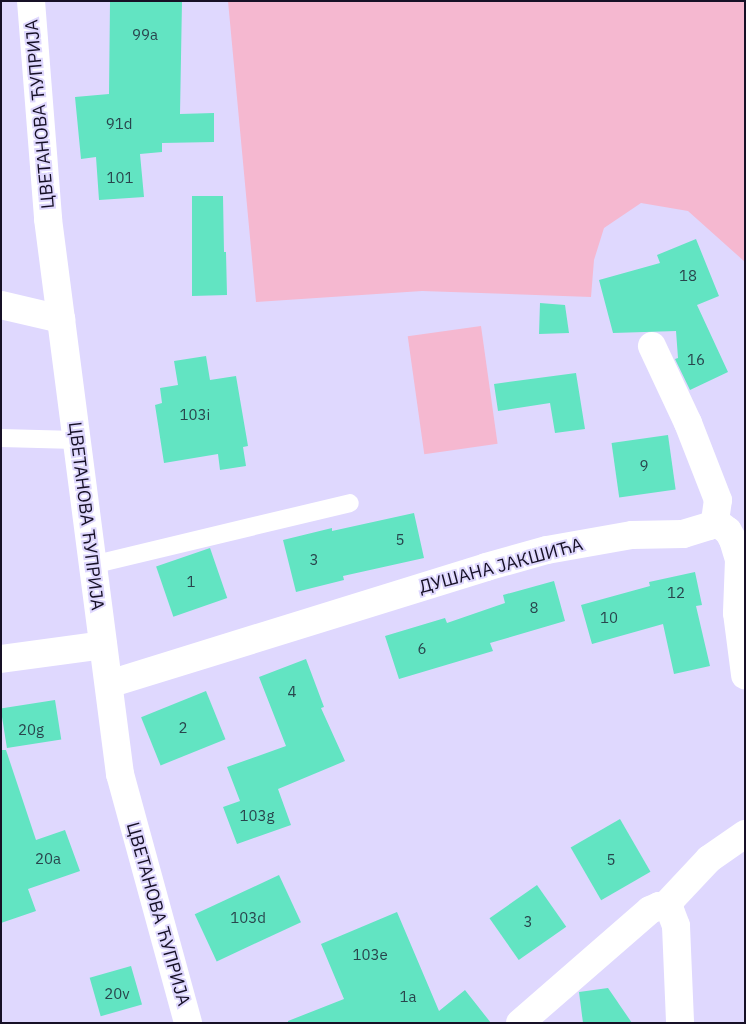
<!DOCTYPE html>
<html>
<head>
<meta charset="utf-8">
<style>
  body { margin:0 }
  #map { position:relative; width:746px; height:1024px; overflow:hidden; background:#dfd8fe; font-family:"IBM Plex Sans",sans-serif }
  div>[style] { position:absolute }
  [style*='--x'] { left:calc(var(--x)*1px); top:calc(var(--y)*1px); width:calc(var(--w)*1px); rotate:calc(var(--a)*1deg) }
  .green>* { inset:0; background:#f5b8d0; transform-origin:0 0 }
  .building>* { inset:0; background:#62e4c2; transform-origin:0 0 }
  .service>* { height:18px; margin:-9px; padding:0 9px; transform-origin:9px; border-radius:9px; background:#fff }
  .minor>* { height:28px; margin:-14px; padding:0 14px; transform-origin:14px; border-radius:14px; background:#fff }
  .tertiary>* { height:28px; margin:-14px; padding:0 14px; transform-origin:14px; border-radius:14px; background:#fff }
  span { translate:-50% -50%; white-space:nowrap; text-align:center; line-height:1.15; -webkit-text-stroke:4px #dfd8fe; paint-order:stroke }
  .number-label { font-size:15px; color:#29454d }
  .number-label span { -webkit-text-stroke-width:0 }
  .street-label { font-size:18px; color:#161026 }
  .frame { position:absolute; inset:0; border:2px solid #161026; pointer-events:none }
</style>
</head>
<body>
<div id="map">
  <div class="green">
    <i style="clip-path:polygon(228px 1px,745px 1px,745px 262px,688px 211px,641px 203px,604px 228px,594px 260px,591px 297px,422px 291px,256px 302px)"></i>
    <i style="left:481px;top:326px;width:119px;height:74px;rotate:82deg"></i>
  </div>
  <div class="building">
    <i style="clip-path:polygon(110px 1px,182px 1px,180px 114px,214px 113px,214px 142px,162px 143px,162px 152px,140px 154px,144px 197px,99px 200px,96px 157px,81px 159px,75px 97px,109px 94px)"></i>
    <i style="clip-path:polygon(192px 196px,223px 196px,224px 252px,226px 252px,227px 295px,192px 296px)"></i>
    <i style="clip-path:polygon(696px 239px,719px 296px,697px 305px,728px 372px,690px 390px,675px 359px,678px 358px,676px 331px,613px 333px,599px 280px,660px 263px,657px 255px)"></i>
    <i style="clip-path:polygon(540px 303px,565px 305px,569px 333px,539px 334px)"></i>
    <i style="clip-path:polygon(206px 356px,210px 380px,236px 376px,248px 446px,243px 447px,246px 466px,220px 470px,218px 454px,164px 463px,155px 405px,162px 403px,160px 388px,178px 385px,174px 361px)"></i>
    <i style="clip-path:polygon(576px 373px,585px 429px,555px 433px,550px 403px,498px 411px,494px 384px)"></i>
    <i style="left:668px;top:435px;width:55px;height:57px;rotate:82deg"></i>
    <i style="clip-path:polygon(414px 513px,424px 558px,343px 576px,344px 580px,296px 592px,283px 540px,332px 528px,332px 531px)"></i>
    <i style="left:210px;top:548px;width:53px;height:57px;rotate:71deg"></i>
    <i style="clip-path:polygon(695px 572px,702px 605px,696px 606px,710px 666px,674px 674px,663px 624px,592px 644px,581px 605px,650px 586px,649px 582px)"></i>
    <i style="clip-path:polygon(554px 581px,565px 621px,490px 643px,493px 651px,399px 679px,385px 636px,445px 618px,447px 623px,505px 603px,503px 595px)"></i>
    <i style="clip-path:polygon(306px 659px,324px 707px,321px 708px,345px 761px,278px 789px,291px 825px,237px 844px,223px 807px,240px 801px,227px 767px,286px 746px,259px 677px)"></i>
    <i style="left:206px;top:691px;width:52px;height:70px;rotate:68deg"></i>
    <i style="left:55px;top:700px;width:40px;height:55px;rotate:81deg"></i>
    <i style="clip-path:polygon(1px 750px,6px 750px,36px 840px,65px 830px,80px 871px,28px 889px,36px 911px,1px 923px)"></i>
    <i style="left:620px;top:819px;width:61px;height:57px;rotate:60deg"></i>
    <i style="left:279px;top:875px;width:52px;height:93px;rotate:65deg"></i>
    <i style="left:537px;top:885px;width:51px;height:58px;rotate:55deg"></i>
    <i style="clip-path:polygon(397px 912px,439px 1011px,465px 990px,491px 1023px,288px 1023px,288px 1021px,344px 999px,321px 944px)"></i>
    <i style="left:131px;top:966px;width:40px;height:43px;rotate:74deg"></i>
    <i style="clip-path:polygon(608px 988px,632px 1023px,583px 1023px,579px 992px)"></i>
  </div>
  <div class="service">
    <i style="--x:1;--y:438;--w:75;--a:1.5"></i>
    <i style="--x:92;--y:565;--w:265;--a:-13.5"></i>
  </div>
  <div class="minor">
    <i style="--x:1;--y:305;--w:62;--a:13.1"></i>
    <i style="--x:715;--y:521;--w:16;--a:38"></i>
    <i style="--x:728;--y:531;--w:10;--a:61"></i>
    <i style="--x:733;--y:540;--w:21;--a:73"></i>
    <i style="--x:739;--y:560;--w:53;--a:92.2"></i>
    <i style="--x:737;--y:613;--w:63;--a:82.6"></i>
    <i style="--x:1;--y:659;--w:103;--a:-7.8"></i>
    <i style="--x:109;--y:684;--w:395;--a:-17.2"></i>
    <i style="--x:486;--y:567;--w:63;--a:-15.6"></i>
    <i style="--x:547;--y:550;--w:86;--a:-10"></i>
    <i style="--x:632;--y:535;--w:51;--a:-1.1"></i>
    <i style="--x:683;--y:534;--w:27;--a:-17"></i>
    <i style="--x:709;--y:526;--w:8;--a:-40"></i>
    <i style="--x:715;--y:521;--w:21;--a:-82"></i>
    <i style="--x:718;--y:500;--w:83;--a:-111.3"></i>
    <i style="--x:688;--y:423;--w:85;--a:-115.1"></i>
    <i style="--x:664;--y:907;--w:66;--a:-46.8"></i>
    <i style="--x:709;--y:859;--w:44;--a:-34.8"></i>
    <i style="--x:520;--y:1023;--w:172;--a:-41"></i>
    <i style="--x:650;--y:910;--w:10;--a:-24"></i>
    <i style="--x:659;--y:906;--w:12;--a:20"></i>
    <i style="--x:670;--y:910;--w:17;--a:69"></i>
    <i style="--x:676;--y:926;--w:97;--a:87.6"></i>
  </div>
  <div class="tertiary">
    <i style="--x:31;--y:1;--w:219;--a:85.5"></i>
    <i style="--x:48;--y:219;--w:560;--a:82.61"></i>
    <i style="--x:120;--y:774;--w:258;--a:74.7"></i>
  </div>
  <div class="number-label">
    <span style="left:145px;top:35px">99a</span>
    <span style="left:119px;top:124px">91d</span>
    <span style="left:120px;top:178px">101</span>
    <span style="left:688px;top:276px">18</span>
    <span style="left:696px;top:360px">16</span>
    <span style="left:195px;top:415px">103i</span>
    <span style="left:644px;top:466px">9</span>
    <span style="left:400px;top:540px">5</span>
    <span style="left:314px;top:560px">3</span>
    <span style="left:191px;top:582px">1</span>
    <span style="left:676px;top:593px">12</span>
    <span style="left:534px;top:608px">8</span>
    <span style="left:609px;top:618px">10</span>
    <span style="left:422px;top:649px">6</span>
    <span style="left:292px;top:692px">4</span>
    <span style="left:183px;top:728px">2</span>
    <span style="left:31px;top:730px">20g</span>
    <span style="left:257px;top:816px">103g</span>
    <span style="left:48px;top:859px">20a</span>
    <span style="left:611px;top:860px">5</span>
    <span style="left:248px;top:918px">103d</span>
    <span style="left:528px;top:922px">3</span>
    <span style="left:370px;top:955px">103e</span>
    <span style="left:117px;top:994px">20v</span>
    <span style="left:408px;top:997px">1a</span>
  </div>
  <div class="street-label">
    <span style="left:40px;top:114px;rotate:-95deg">ЦВЕТАНОВА ЋУПРИЈА</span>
    <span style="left:86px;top:516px;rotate:83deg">ЦВЕТАНОВА ЋУПРИЈА</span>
    <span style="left:501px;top:566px;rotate:-15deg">ДУШАНА ЈАКШИЋА</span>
    <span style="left:158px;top:914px;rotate:74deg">ЦВЕТАНОВА ЋУПРИЈА</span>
  </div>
  <div class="frame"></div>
</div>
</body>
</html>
